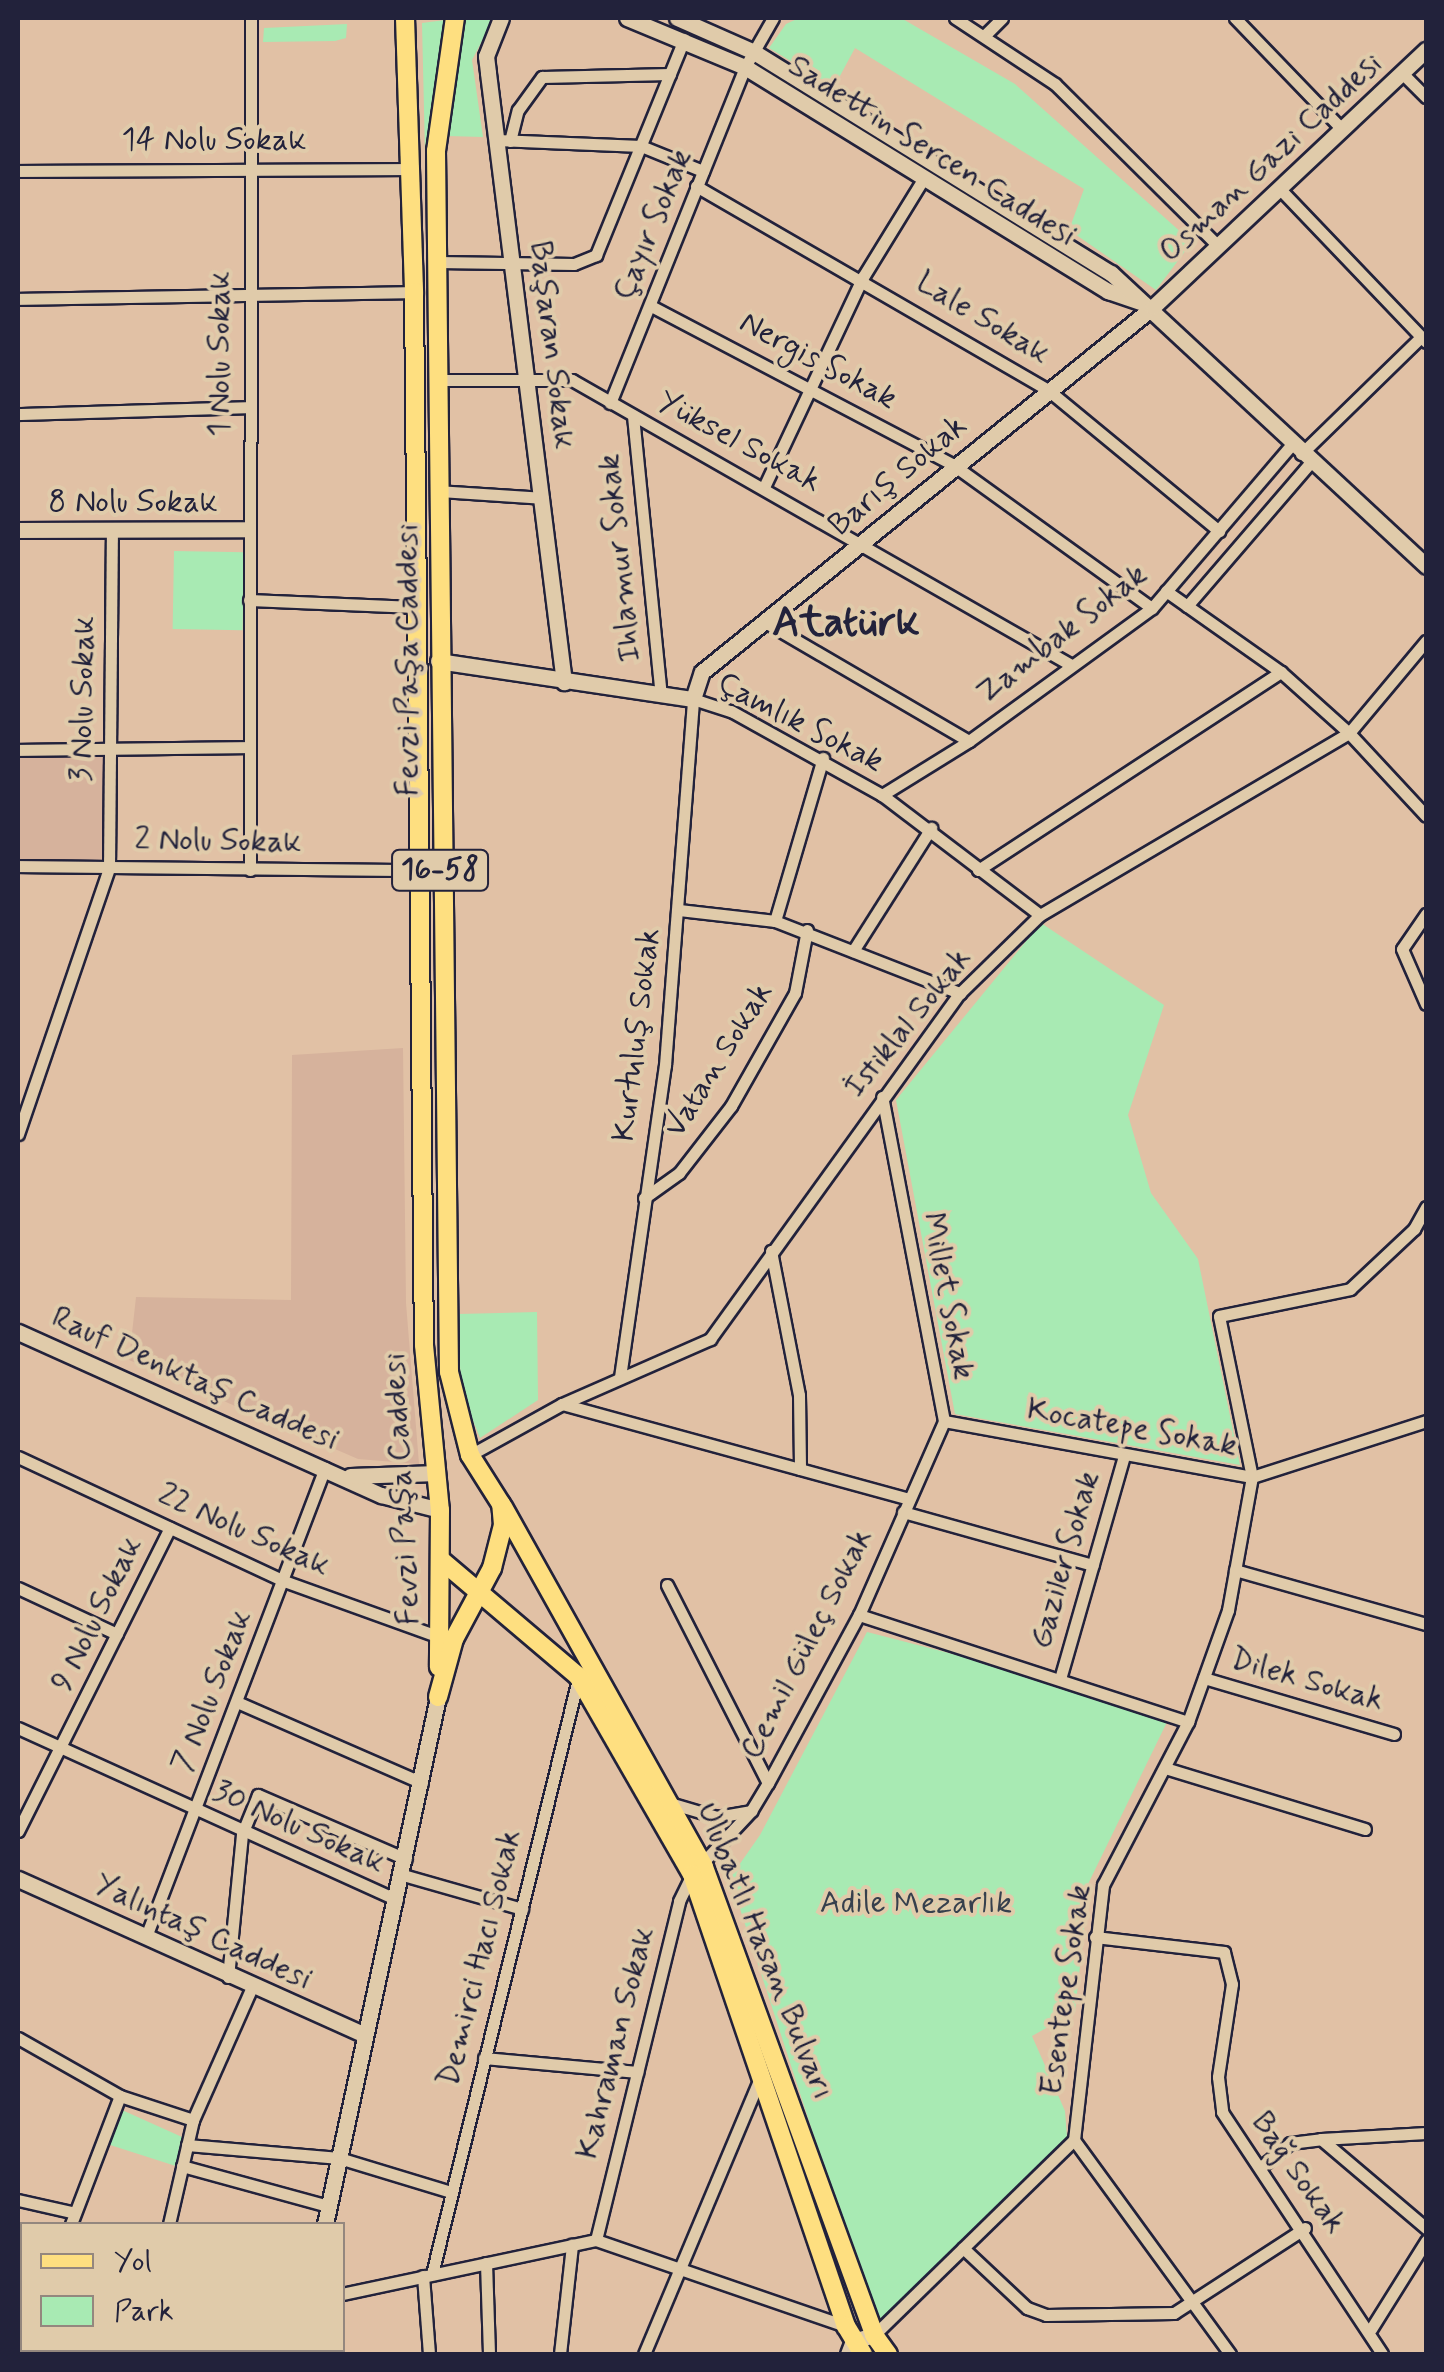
<!DOCTYPE html>
<html>
<head>
<meta charset="utf-8">
<style>
  body { margin:0 }
  #map { position:relative; width:1444px; height:2372px; overflow:hidden; background:#e1c1a5; font-family:Mynerve,sans-serif }
  div>[style] { position:absolute }
  [style*='--x'] { left:calc(var(--x)*1px); top:calc(var(--y)*1px); width:calc(var(--w)*1px); rotate:calc(var(--a)*1deg) }
  .built>* { inset:0; background:#d6b29c; transform-origin:0 0 }
  .green>* { inset:0; background:#a8eab3; transform-origin:0 0 }
  .roads { filter:drop-shadow(2px 0 #22223b) drop-shadow(-2px 0 #22223b) drop-shadow(0 2px #22223b) drop-shadow(0 -2px #22223b) }
  .street>* { height:11px; margin:-5.5px; padding:0 5.5px; transform-origin:5.5px; border-radius:5.5px; background:#e0cbaa }
  .secondary>* { height:15px; margin:-7.5px; padding:0 7.5px; transform-origin:7.5px; border-radius:7.5px; background:#e0cbaa }
  .primary>* { height:18px; margin:-9px; padding:0 9px; transform-origin:9px; border-radius:9px; background:#fedf80 }
  span { translate:-50% -50%; white-space:nowrap; text-align:center; line-height:1.15; -webkit-text-stroke:8px #e0cbaa; paint-order:stroke }
  .shield-label span { padding:2px 8px; background:#e0cbaa; border:2px solid; border-radius:8px; -webkit-text-stroke-width:0 }
  .shield-label { font-size:30px; color:#22223b; font-weight:700 }
  .street-label { font-size:32px; color:#22223b }
  .park-label { font-size:32px; color:#36404d }
  .district-label { font-size:42px; color:#22223b; font-weight:700 }
  .frame { position:absolute; inset:0; border:20px solid #22223b; pointer-events:none }
  .legend { position:absolute; left:20px; top:2222px; width:325px; height:130px; box-sizing:border-box; background:#e0cbaa; border:2px solid #94877e; margin:0; padding:12px 18px; list-style:none; font-size:30px; color:#22223b }
  .legend li { display:flex; align-items:center; gap:20px; height:50px }
  .legend b { width:50px; border:2px solid #94877e }
</style>
</head>
<body>
<div id="map">
  <div class="built">
    <i style="left:105px;top:753px;width:111px;height:87px;rotate:91deg"></i>
    <i style="clip-path:polygon(403px 1048px,406px 1303px,419px 1464px,358px 1459px,129px 1360px,136px 1297px,291px 1300px,292px 1055px)"></i>
  </div>
  <div class="green">
    <i style="clip-path:polygon(466px 18px,494px 18px,472px 60px,483px 137px,448px 136px)"></i>
    <i style="clip-path:polygon(799px 18px,901px 18px,1015px 84px,1192px 242px,1156px 290px,1069px 230px,1084px 189px,855px 48px,834px 87px,769px 48px,786px 24px)"></i>
    <i style="clip-path:polygon(445px 20px,428px 153px,425px 153px,422px 23px)"></i>
    <i style="clip-path:polygon(347px 24px,346px 38px,335px 41px,263px 42px,264px 28px)"></i>
    <i style="left:174px;top:551px;width:70px;height:78px;rotate:1deg"></i>
    <i style="clip-path:polygon(1041px 923px,1164px 1005px,1128px 1115px,1151px 1193px,1198px 1259px,1240px 1465px,955px 1414px,896px 1100px)"></i>
    <i style="clip-path:polygon(537px 1312px,538px 1400px,480px 1438px,461px 1391px,458px 1314px)"></i>
    <i style="clip-path:polygon(867px 1632px,1069px 1684px,1167px 1722px,1089px 1882px,1075px 2012px,1032px 2036px,1065px 2111px,1067px 2137px,876px 2327px,730px 1878px,760px 1835px)"></i>
    <i style="clip-path:polygon(122px 2110px,182px 2137px,182px 2168px,107px 2144px)"></i>
  </div>
  <div class="roads">
    <div class="street">
      <i style="--x:955;--y:18;--w:120;--a:33.4"></i>
      <i style="--x:1055;--y:84;--w:230;--a:44.8"></i>
      <i style="--x:1235;--y:18;--w:154;--a:46.1"></i>
      <i style="--x:985;--y:35;--w:24;--a:-45"></i>
      <i style="--x:1402;--y:73;--w:34;--a:45"></i>
      <i style="--x:497;--y:140;--w:144;--a:2.4"></i>
      <i style="--x:641;--y:146;--w:67;--a:22"></i>
      <i style="--x:510;--y:141;--w:32;--a:-76"></i>
      <i style="--x:518;--y:110;--w:41;--a:-54"></i>
      <i style="--x:542;--y:77;--w:128;--a:-1.3"></i>
      <i style="--x:18;--y:171;--w:394;--a:-0.3"></i>
      <i style="--x:696;--y:186;--w:407;--a:30.1"></i>
      <i style="--x:1048;--y:390;--w:222;--a:39.5"></i>
      <i style="--x:1279;--y:188;--w:213;--a:46.3"></i>
      <i style="--x:437;--y:262;--w:137;--a:0.8"></i>
      <i style="--x:574;--y:264;--w:24;--a:-22"></i>
      <i style="--x:596;--y:255;--w:233;--a:-67.8"></i>
      <i style="--x:18;--y:299;--w:396;--a:-1"></i>
      <i style="--x:651;--y:306;--w:340;--a:27.7"></i>
      <i style="--x:952;--y:464;--w:246;--a:35.8"></i>
      <i style="--x:437;--y:380;--w:135;--a:0"></i>
      <i style="--x:572;--y:380;--w:575;--a:29.73"></i>
      <i style="--x:610;--y:403;--w:362;--a:-68.1"></i>
      <i style="--x:745;--y:67;--w:56;--a:-60.3"></i>
      <i style="--x:18;--y:414;--w:230;--a:-1.7"></i>
      <i style="--x:633;--y:416;--w:280;--a:84.3"></i>
      <i style="--x:1301;--y:454;--w:166;--a:-44.3"></i>
      <i style="--x:765;--y:485;--w:230;--a:-64.8"></i>
      <i style="--x:863;--y:277;--w:116;--a:-58.4"></i>
      <i style="--x:438;--y:491;--w:105;--a:3.8"></i>
      <i style="--x:1166;--y:591;--w:141;--a:35.2"></i>
      <i style="--x:1281;--y:672;--w:91;--a:41.9"></i>
      <i style="--x:1349;--y:733;--w:120;--a:-50.1"></i>
      <i style="--x:249;--y:600;--w:166;--a:2.4"></i>
      <i style="--x:1187;--y:606;--w:189;--a:-49.3"></i>
      <i style="--x:765;--y:622;--w:236;--a:30.3"></i>
      <i style="--x:18;--y:750;--w:231;--a:-0.7"></i>
      <i style="--x:882;--y:795;--w:102;--a:-31.8"></i>
      <i style="--x:969;--y:741;--w:226;--a:-36"></i>
      <i style="--x:1152;--y:608;--w:214;--a:-49.5"></i>
      <i style="--x:18;--y:866;--w:401;--a:0.6"></i>
      <i style="--x:250;--y:870;--w:852;--a:-89.93"></i>
      <i style="--x:978;--y:870;--w:362;--a:-33.2"></i>
      <i style="--x:679;--y:910;--w:97;--a:6.5"></i>
      <i style="--x:775;--y:921;--w:199;--a:21.3"></i>
      <i style="--x:1426;--y:914;--w:42;--a:124.4"></i>
      <i style="--x:1402;--y:949;--w:60;--a:66.4"></i>
      <i style="--x:775;--y:921;--w:170;--a:-73.6"></i>
      <i style="--x:853;--y:951;--w:146;--a:-57.6"></i>
      <i style="--x:18;--y:1134;--w:281;--a:-71.1"></i>
      <i style="--x:109;--y:868;--w:338;--a:-89.5"></i>
      <i style="--x:644;--y:1198;--w:43;--a:-35.5"></i>
      <i style="--x:679;--y:1173;--w:85;--a:-52.2"></i>
      <i style="--x:731;--y:1106;--w:130;--a:-60.5"></i>
      <i style="--x:795;--y:993;--w:64;--a:-79.2"></i>
      <i style="--x:771;--y:1251;--w:147;--a:79"></i>
      <i style="--x:799;--y:1395;--w:74;--a:89.2"></i>
      <i style="--x:620;--y:1377;--w:315;--a:-81.8"></i>
      <i style="--x:665;--y:1065;--w:367;--a:-85.6"></i>
      <i style="--x:693;--y:699;--w:40;--a:18"></i>
      <i style="--x:731;--y:711;--w:173;--a:29.1"></i>
      <i style="--x:882;--y:795;--w:198;--a:37.2"></i>
      <i style="--x:562;--y:1404;--w:360;--a:15.3"></i>
      <i style="--x:944;--y:1421;--w:313;--a:10.3"></i>
      <i style="--x:1252;--y:1477;--w:183;--a:-17.8"></i>
      <i style="--x:470;--y:1455;--w:105;--a:-29"></i>
      <i style="--x:562;--y:1404;--w:162;--a:-23.7"></i>
      <i style="--x:710;--y:1339;--w:427;--a:-54.2"></i>
      <i style="--x:960;--y:993;--w:112;--a:-44.3"></i>
      <i style="--x:1040;--y:915;--w:359;--a:-30.5"></i>
      <i style="--x:1349;--y:733;--w:113;--a:47.1"></i>
      <i style="--x:18;--y:1457;--w:293;--a:25"></i>
      <i style="--x:284;--y:1581;--w:171;--a:19.8"></i>
      <i style="--x:903;--y:1512;--w:197;--a:15.6"></i>
      <i style="--x:1235;--y:1570;--w:198;--a:15.8"></i>
      <i style="--x:667;--y:1585;--w:222;--a:63"></i>
      <i style="--x:18;--y:1588;--w:109;--a:24.9"></i>
      <i style="--x:859;--y:1615;--w:346;--a:18"></i>
      <i style="--x:1204;--y:1678;--w:198;--a:16.4"></i>
      <i style="--x:1060;--y:1679;--w:232;--a:-74"></i>
      <i style="--x:237;--y:1702;--w:202;--a:23.6"></i>
      <i style="--x:18;--y:1728;--w:416;--a:24.4"></i>
      <i style="--x:1165;--y:1768;--w:209;--a:17"></i>
      <i style="--x:673;--y:1804;--w:46;--a:16.5"></i>
      <i style="--x:717;--y:1817;--w:35;--a:-10"></i>
      <i style="--x:18;--y:1831;--w:339;--a:-63.4"></i>
      <i style="--x:403;--y:1875;--w:124;--a:15.9"></i>
      <i style="--x:147;--y:1934;--w:499;--a:-69.1"></i>
      <i style="--x:1095;--y:1937;--w:130;--a:6.6"></i>
      <i style="--x:1224;--y:1952;--w:33;--a:76"></i>
      <i style="--x:1232;--y:1984;--w:94;--a:98.6"></i>
      <i style="--x:1218;--y:2077;--w:35;--a:83"></i>
      <i style="--x:1222;--y:2112;--w:290;--a:56.5"></i>
      <i style="--x:228;--y:1977;--w:144;--a:-84.4"></i>
      <i style="--x:242;--y:1834;--w:42;--a:-67.7"></i>
      <i style="--x:258;--y:1795;--w:161;--a:23.4"></i>
      <i style="--x:18;--y:2038;--w:117;--a:29.6"></i>
      <i style="--x:120;--y:2096;--w:77;--a:18.2"></i>
      <i style="--x:484;--y:2058;--w:154;--a:5.2"></i>
      <i style="--x:1321;--y:2139;--w:105;--a:-3.3"></i>
      <i style="--x:1074;--y:2140;--w:265;--a:53.9"></i>
      <i style="--x:187;--y:2145;--w:153;--a:4.9"></i>
      <i style="--x:339;--y:2158;--w:117;--a:16.9"></i>
      <i style="--x:182;--y:2166;--w:151;--a:15.3"></i>
      <i style="--x:1262;--y:2166;--w:36;--a:-39"></i>
      <i style="--x:1290;--y:2143;--w:31;--a:-7"></i>
      <i style="--x:1321;--y:2139;--w:138;--a:40.3"></i>
      <i style="--x:18;--y:2200;--w:54;--a:12.8"></i>
      <i style="--x:71;--y:2224;--w:137;--a:-69.1"></i>
      <i style="--x:169;--y:2224;--w:107;--a:-77"></i>
      <i style="--x:193;--y:2120;--w:145;--a:-66.1"></i>
      <i style="--x:596;--y:2240;--w:349;--a:-76.2"></i>
      <i style="--x:679;--y:1901;--w:30;--a:-64"></i>
      <i style="--x:692;--y:1874;--w:86;--a:-46.9"></i>
      <i style="--x:751;--y:1811;--w:33;--a:-59"></i>
      <i style="--x:768;--y:1783;--w:191;--a:-61.6"></i>
      <i style="--x:859;--y:1615;--w:212;--a:-66.3"></i>
      <i style="--x:944;--y:1421;--w:330;--a:-100.8"></i>
      <i style="--x:963;--y:2248;--w:88;--a:43.2"></i>
      <i style="--x:1027;--y:2308;--w:20;--a:20"></i>
      <i style="--x:1046;--y:2315;--w:128;--a:-0.9"></i>
      <i style="--x:1174;--y:2313;--w:156;--a:-33"></i>
      <i style="--x:486;--y:2263;--w:91;--a:88.1"></i>
      <i style="--x:432;--y:2274;--w:617;--a:-76.21"></i>
      <i style="--x:423;--y:2276;--w:78;--a:85.6"></i>
      <i style="--x:342;--y:2294;--w:260;--a:-12"></i>
      <i style="--x:596;--y:2240;--w:264;--a:19"></i>
      <i style="--x:1371;--y:2329;--w:104;--a:-58"></i>
      <i style="--x:874;--y:2335;--w:279;--a:-44.3"></i>
      <i style="--x:1074;--y:2140;--w:257;--a:-83.5"></i>
      <i style="--x:1103;--y:1885;--w:184;--a:-62.5"></i>
      <i style="--x:1188;--y:1722;--w:119;--a:-70.3"></i>
      <i style="--x:1228;--y:1610;--w:135;--a:-79.8"></i>
      <i style="--x:1252;--y:1477;--w:164;--a:-101.6"></i>
      <i style="--x:1219;--y:1316;--w:134;--a:-11.6"></i>
      <i style="--x:1350;--y:1289;--w:88;--a:-43.2"></i>
      <i style="--x:1414;--y:1229;--w:25;--a:-61"></i>
      <i style="--x:65;--y:2354;--w:4;--a:-90"></i>
      <i style="--x:94;--y:2354;--w:20;--a:-11"></i>
      <i style="--x:185;--y:2354;--w:4;--a:-90"></i>
      <i style="--x:560;--y:2354;--w:110;--a:-83.7"></i>
      <i style="--x:644;--y:2354;--w:302;--a:-67.2"></i>
    </div>
    <div class="secondary">
      <i style="--x:501;--y:18;--w:41;--a:111.5"></i>
      <i style="--x:486;--y:56;--w:17;--a:83"></i>
      <i style="--x:488;--y:73;--w:614;--a:82.89"></i>
      <i style="--x:627;--y:18;--w:128;--a:22.6"></i>
      <i style="--x:745;--y:67;--w:427;--a:31.7"></i>
      <i style="--x:1108;--y:291;--w:34;--a:19"></i>
      <i style="--x:677;--y:18;--w:84;--a:23.8"></i>
      <i style="--x:754;--y:52;--w:420;--a:31.8"></i>
      <i style="--x:1111;--y:273;--w:430;--a:42.9"></i>
      <i style="--x:18;--y:530;--w:230;--a:-0.2"></i>
      <i style="--x:438;--y:661;--w:258;--a:8.5"></i>
      <i style="--x:693;--y:699;--w:28;--a:-72"></i>
      <i style="--x:702;--y:672;--w:580;--a:-38.98"></i>
      <i style="--x:1153;--y:307;--w:375;--a:-43.3"></i>
      <i style="--x:18;--y:1332;--w:398;--a:24.2"></i>
      <i style="--x:381;--y:1495;--w:61;--a:14.3"></i>
      <i style="--x:350;--y:1476;--w:87;--a:-2"></i>
      <i style="--x:18;--y:1879;--w:380;--a:24.2"></i>
      <i style="--x:325;--y:2224;--w:539;--a:-77.9"></i>
      <i style="--x:304;--y:2354;--w:4;--a:-90"></i>
      <i style="--x:848;--y:2354;--w:14;--a:-69"></i>
      <i style="--x:853;--y:2341;--w:22;--a:-16"></i>
    </div>
    <div class="primary">
      <i style="--x:405;--y:18;--w:274;--a:88.1"></i>
      <i style="--x:414;--y:292;--w:1053;--a:89.46"></i>
      <i style="--x:424;--y:1345;--w:166;--a:84.5"></i>
      <i style="--x:440;--y:1510;--w:157;--a:90.4"></i>
      <i style="--x:503;--y:1507;--w:412;--a:60.8"></i>
      <i style="--x:704;--y:1867;--w:498;--a:70"></i>
      <i style="--x:874;--y:2335;--w:24;--a:54"></i>
      <i style="--x:441;--y:1560;--w:180;--a:40.3"></i>
      <i style="--x:578;--y:1676;--w:228;--a:60.1"></i>
      <i style="--x:692;--y:1874;--w:478;--a:71.2"></i>
      <i style="--x:846;--y:2326;--w:33;--a:59"></i>
      <i style="--x:438;--y:1697;--w:60;--a:-74.6"></i>
      <i style="--x:454;--y:1639;--w:81;--a:-61.8"></i>
      <i style="--x:492;--y:1568;--w:44;--a:-75.7"></i>
      <i style="--x:503;--y:1525;--w:21;--a:-95"></i>
      <i style="--x:501;--y:1504;--w:58;--a:-122.3"></i>
      <i style="--x:470;--y:1455;--w:86;--a:-104.2"></i>
      <i style="--x:449;--y:1372;--w:1221;--a:-90.61"></i>
      <i style="--x:436;--y:151;--w:134;--a:-81.9"></i>
    </div>
  </div>
  <div class="shield-label">
    <span style="left:440px;top:870px">16-58</span>
  </div>
  <div class="street-label">
    <span style="left:214px;top:140px">14 Nolu Sokak</span>
    <span style="left:932px;top:151px;rotate:32deg">Sadettin Sercen Caddesi</span>
    <span style="left:1271px;top:158px;rotate:-43deg">Osman Gazi Caddesi</span>
    <span style="left:653px;top:225px;rotate:-68deg">Çayır Sokak</span>
    <span style="left:983px;top:318px;rotate:31deg">Lale Sokak</span>
    <span style="left:552px;top:345px;rotate:83deg">Başaran Sokak</span>
    <span style="left:220px;top:354px;rotate:-90deg">1 Nolu Sokak</span>
    <span style="left:818px;top:361px;rotate:28deg">Nergis Sokak</span>
    <span style="left:739px;top:442px;rotate:28deg">Yüksel Sokak</span>
    <span style="left:898px;top:476px;rotate:-40deg">Barış Sokak</span>
    <span style="left:133px;top:502px">8 Nolu Sokak</span>
    <span style="left:620px;top:558px;rotate:-96deg">Ihlamur Sokak</span>
    <span style="left:1062px;top:634px;rotate:-38deg">Zambak Sokak</span>
    <span style="left:408px;top:660px;rotate:-90deg">Fevzi Paşa Caddesi</span>
    <span style="left:83px;top:699px;rotate:-89deg">3 Nolu Sokak</span>
    <span style="left:800px;top:723px;rotate:27deg">Çamlık Sokak</span>
    <span style="left:218px;top:841px;rotate:1deg">2 Nolu Sokak</span>
    <span style="left:908px;top:1023px;rotate:-51deg">İstiklal Sokak</span>
    <span style="left:637px;top:1035px;rotate:-83deg">Kurtuluş Sokak</span>
    <span style="left:719px;top:1060px;rotate:-58deg">Vatan Sokak</span>
    <span style="left:948px;top:1296px;rotate:79deg">Millet Sokak</span>
    <span style="left:195px;top:1379px;rotate:24deg">Rauf Denktaş Caddesi</span>
    <span style="left:1132px;top:1428px;rotate:10deg">Kocatepe Sokak</span>
    <span style="left:402px;top:1489px;rotate:-93deg">Fevzi Paşa Caddesi</span>
    <span style="left:244px;top:1530px;rotate:24deg">22 Nolu Sokak</span>
    <span style="left:1065px;top:1560px;rotate:-74deg">Gaziler Sokak</span>
    <span style="left:97px;top:1614px;rotate:-64deg">9 Nolu Sokak</span>
    <span style="left:807px;top:1644px;rotate:-63deg">Cemil Güleç Sokak</span>
    <span style="left:1307px;top:1680px;rotate:16deg">Dilek Sokak</span>
    <span style="left:212px;top:1691px;rotate:-69deg">7 Nolu Sokak</span>
    <span style="left:299px;top:1827px;rotate:24deg">30 Nolu Sokak</span>
    <span style="left:203px;top:1932px;rotate:25deg">Yalıntaş Caddesi</span>
    <span style="left:765px;top:1951px;rotate:68deg">Ulubatlı Hasan Bulvarı</span>
    <span style="left:480px;top:1958px;rotate:-76deg">Demirci Hacı Sokak</span>
    <span style="left:1066px;top:1990px;rotate:-82deg">Esentepe Sokak</span>
    <span style="left:616px;top:2043px;rotate:-76deg">Kahraman Sokak</span>
    <span style="left:1298px;top:2173px;rotate:55deg">Bağ Sokak</span>
  </div>
  <div class="park-label">
    <span style="left:916px;top:1903px">Adile Mezarlık</span>
  </div>
  <div class="district-label">
    <span style="left:846px;top:624px">Atatürk</span>
  </div>
  <div class="frame"></div>
  <ul class="legend">
  <li><b style="height:12px;background:#fedf80"></b>Yol</li>
  <li><b style="height:28px;background:#a8eab3"></b>Park</li>
  </ul>
</div>
</body>
</html>
